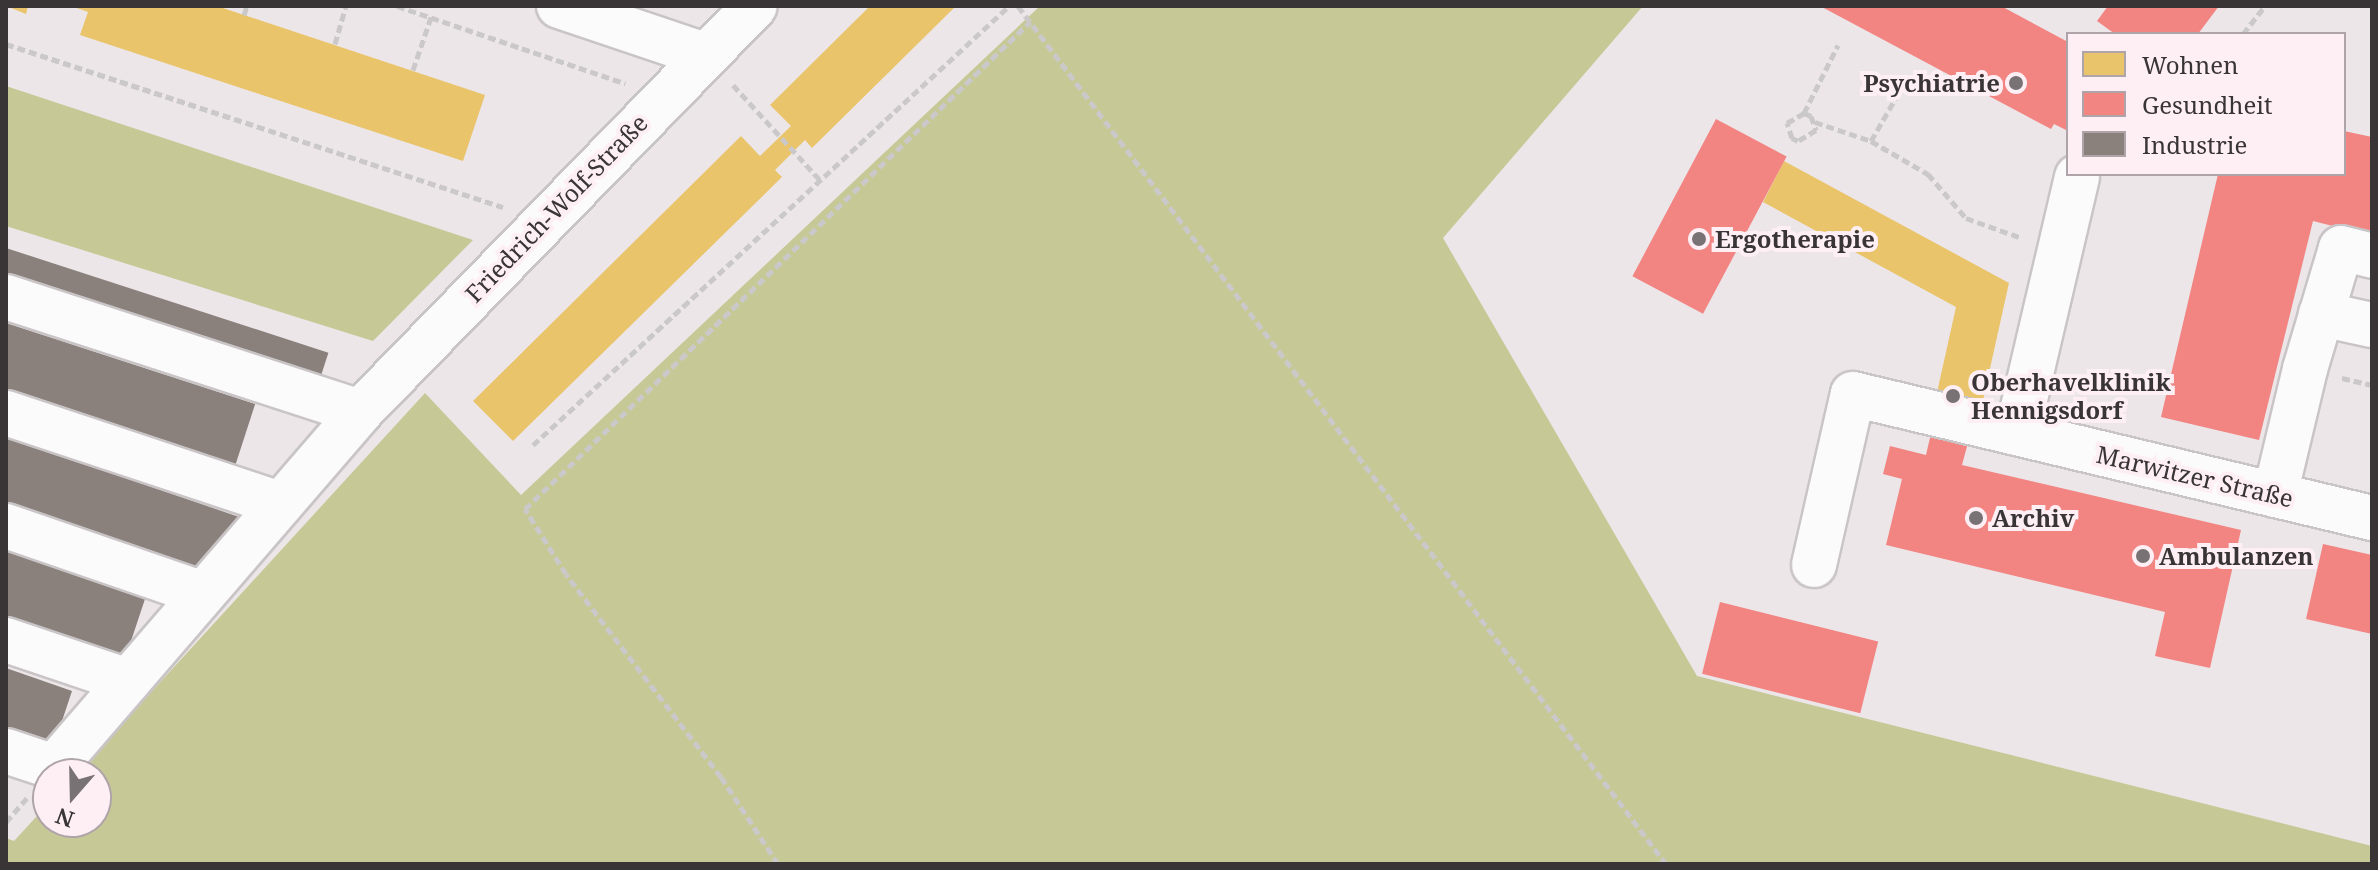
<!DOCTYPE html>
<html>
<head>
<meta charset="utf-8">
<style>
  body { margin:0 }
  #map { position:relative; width:2378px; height:870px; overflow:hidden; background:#ece6e9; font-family:"Noto Serif",serif }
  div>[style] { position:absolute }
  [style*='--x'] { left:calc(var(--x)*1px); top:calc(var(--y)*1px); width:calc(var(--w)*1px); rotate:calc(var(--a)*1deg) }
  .forest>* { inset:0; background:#c6c995 }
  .homes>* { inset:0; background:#e9c46a }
  .health>* { inset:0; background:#f28482; transform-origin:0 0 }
  .industry>* { inset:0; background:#8a817c; transform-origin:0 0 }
  .path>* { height:5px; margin-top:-2.5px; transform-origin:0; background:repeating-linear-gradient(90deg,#cbc8c9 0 8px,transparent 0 12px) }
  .roads { filter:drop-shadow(2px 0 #c9c4c6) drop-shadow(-2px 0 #c9c4c6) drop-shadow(0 2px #c9c4c6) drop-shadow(0 -2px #c9c4c6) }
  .minor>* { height:44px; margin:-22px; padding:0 22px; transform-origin:22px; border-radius:22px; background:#fcfbfc }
  .dots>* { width:22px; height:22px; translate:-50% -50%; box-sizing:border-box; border:4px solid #feeff5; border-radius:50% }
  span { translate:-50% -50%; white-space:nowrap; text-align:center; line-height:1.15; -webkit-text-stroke:8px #feeff5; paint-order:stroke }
  .poi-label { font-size:24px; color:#393436; font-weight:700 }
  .right { translate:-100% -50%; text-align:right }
  .left { translate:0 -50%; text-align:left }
  .street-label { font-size:24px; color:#393436 }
  .frame { position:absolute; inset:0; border:8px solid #393436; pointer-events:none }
  .legend { position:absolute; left:2066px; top:32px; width:280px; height:144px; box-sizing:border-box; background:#feeff5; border:2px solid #afa4a9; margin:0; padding:10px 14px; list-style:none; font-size:24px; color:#393436 }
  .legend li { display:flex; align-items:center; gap:16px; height:40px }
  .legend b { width:40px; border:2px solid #afa4a9 }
  .north { position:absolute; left:32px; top:758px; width:80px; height:80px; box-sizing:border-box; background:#feeff5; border:2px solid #afa4a9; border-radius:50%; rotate:200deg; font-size:22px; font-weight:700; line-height:32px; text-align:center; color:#393436 }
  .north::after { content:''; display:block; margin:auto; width:28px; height:36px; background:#787275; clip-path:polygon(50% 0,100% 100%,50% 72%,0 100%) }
</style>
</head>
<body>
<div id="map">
  <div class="forest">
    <i style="clip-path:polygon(1040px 6px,1643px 6px,1443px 238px,1697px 676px,2372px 846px,2372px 864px,6px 864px,6px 838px,14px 841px,48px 804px,48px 822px,96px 822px,96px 774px,76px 774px,425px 393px,521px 495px)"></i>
    <i style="clip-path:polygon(6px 86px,473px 240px,373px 341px,6px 226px)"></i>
  </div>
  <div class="homes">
    <i style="clip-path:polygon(6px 6px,28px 6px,26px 14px)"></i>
    <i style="clip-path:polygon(71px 6px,217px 6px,485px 95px,463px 161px,80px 35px,88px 12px)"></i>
    <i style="clip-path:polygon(870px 6px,956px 6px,812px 148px,805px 140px,775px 170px,782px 177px,513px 441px,473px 401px,741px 136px,760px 156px,791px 126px,770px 105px)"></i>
    <i style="clip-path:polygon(1784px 161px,2009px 283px,1979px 418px,1934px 406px,1956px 307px,1763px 202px)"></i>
  </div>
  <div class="health">
    <i style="clip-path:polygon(1820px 6px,2001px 6px,2068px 42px,2068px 131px,2054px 124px,2051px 129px)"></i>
    <i style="clip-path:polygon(2108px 6px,2219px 6px,2198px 34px,2115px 34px,2097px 21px)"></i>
    <i style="left:1716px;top:119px;width:80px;height:178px;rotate:28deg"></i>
    <i style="clip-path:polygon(2344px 131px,2372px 137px,2372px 236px,2313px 221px,2259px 440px,2161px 417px,2218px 174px,2344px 174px)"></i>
    <i style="clip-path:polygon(1932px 429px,1969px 439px,1962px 465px,2241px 530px,2210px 668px,2155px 656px,2165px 612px,1886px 545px,1902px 479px,1883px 474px,1890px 446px,1926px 455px)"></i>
    <i style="clip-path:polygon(2323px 544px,2372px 555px,2372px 634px,2306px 619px)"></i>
    <i style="left:1720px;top:602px;width:163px;height:74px;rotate:14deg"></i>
  </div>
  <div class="industry">
    <i style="left:6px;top:248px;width:339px;height:33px;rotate:18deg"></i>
    <i style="left:6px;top:323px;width:262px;height:72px;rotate:18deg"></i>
    <i style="clip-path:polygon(6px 437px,245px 519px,200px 568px,6px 503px)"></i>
    <i style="clip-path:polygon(6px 549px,146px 596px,124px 662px,6px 622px)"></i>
    <i style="clip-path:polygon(6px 668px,72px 691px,53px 748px,6px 732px)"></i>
  </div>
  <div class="path">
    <i style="--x:397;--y:6;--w:241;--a:18.7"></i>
    <i style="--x:1018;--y:6;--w:1075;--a:52.94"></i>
    <i style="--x:244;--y:15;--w:9;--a:-72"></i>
    <i style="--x:2243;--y:34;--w:36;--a:-52"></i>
    <i style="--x:6;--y:44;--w:523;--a:18.16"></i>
    <i style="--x:335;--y:44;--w:40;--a:-74"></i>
    <i style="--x:413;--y:70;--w:56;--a:-71.2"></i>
    <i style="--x:733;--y:85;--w:129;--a:47.5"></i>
    <i style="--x:1804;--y:113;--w:8;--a:23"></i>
    <i style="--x:1811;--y:116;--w:15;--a:70"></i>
    <i style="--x:1816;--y:130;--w:21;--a:149"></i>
    <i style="--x:1798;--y:141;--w:7;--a:-153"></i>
    <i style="--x:1792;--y:138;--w:16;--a:-108"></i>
    <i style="--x:1787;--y:123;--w:20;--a:-30"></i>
    <i style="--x:1804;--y:113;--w:76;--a:-63.4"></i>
    <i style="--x:1815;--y:122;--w:59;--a:18.7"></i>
    <i style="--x:1871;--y:141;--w:66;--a:30.1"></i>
    <i style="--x:1928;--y:174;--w:58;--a:49.2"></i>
    <i style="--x:1966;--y:218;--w:59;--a:19.7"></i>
    <i style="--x:1871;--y:141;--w:68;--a:-60"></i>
    <i style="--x:2342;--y:378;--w:31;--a:13"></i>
    <i style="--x:533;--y:445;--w:648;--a:-42.68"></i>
    <i style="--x:6;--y:822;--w:32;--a:-49"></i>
    <i style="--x:778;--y:864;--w:104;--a:-123.2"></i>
    <i style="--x:721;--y:777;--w:255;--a:-127.4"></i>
    <i style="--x:566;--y:574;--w:77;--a:-122.2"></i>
    <i style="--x:525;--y:509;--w:702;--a:-43.96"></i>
  </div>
  <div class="roads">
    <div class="minor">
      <i style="--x:559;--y:6;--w:154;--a:18.6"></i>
      <i style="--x:6;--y:297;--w:372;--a:18"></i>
      <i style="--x:2321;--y:314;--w:52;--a:12.2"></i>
      <i style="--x:6;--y:413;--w:289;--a:18.4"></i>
      <i style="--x:2017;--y:433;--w:263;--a:-76.8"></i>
      <i style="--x:2275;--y:495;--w:130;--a:-76.6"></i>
      <i style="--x:2305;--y:369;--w:126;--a:-73.4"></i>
      <i style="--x:2341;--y:248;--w:32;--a:14"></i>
      <i style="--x:6;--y:526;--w:208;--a:19"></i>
      <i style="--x:1814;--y:565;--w:175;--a:-77.2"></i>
      <i style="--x:1853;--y:394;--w:534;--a:13.44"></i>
      <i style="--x:6;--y:640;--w:129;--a:18.6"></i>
      <i style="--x:6;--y:751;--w:51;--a:18.4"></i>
      <i style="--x:54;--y:767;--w:469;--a:-49.2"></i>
      <i style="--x:360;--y:412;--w:566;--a:-45.79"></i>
    </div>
  </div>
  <div class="dots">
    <i style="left:2016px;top:83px;background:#787275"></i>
    <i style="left:1699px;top:239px;background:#787275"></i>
    <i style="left:1953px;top:396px;background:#787275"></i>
    <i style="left:1976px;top:518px;background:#787275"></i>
    <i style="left:2143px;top:556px;background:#787275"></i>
  </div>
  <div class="poi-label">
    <span class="right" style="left:2000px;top:83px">Psychiatrie</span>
    <span class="left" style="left:1715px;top:239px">Ergotherapie</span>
    <span class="left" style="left:1971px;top:396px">Oberhavelklinik<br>Hennigsdorf</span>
    <span class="left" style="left:1992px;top:518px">Archiv</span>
    <span class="left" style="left:2159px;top:556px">Ambulanzen</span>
  </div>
  <div class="street-label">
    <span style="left:556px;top:208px;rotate:-46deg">Friedrich-Wolf-Straße</span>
    <span style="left:2195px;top:476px;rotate:13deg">Marwitzer Straße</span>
  </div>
  <div class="frame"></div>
  <ul class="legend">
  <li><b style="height:22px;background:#e9c46a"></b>Wohnen</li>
  <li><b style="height:22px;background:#f28482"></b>Gesundheit</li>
  <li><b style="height:22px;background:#8a817c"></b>Industrie</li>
  </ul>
  <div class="north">N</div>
</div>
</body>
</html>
